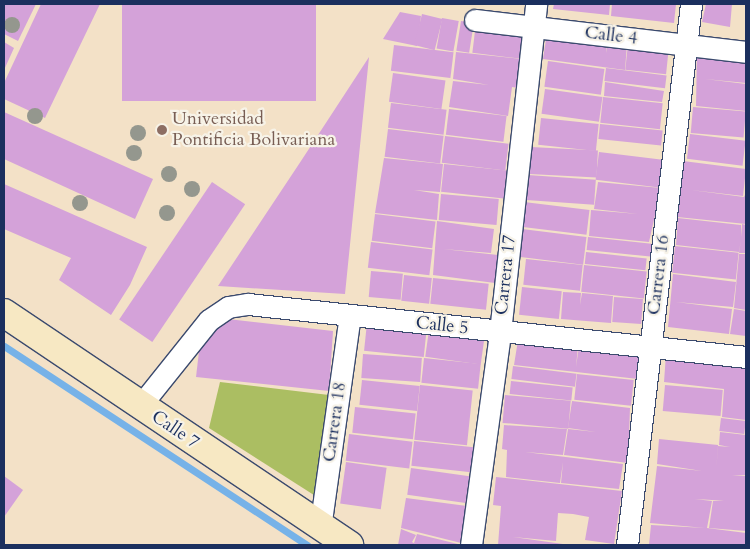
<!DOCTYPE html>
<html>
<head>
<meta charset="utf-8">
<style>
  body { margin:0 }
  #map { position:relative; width:750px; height:549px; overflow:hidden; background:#f3e1c7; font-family:Cardo,serif }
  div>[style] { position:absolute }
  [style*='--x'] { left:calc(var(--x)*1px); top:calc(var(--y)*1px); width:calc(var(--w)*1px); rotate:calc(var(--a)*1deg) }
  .green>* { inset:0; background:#abbe62 }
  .stream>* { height:7px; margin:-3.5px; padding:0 3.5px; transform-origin:3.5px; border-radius:3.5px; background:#76b2e8 }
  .building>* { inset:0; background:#d4a2d9; transform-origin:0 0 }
  .roads { filter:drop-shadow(1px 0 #3b4a6e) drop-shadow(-1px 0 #3b4a6e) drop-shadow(0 1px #3b4a6e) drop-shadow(0 -1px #3b4a6e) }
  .street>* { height:21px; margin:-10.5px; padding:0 10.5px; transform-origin:10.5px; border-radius:10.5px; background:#fff }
  .secondary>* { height:28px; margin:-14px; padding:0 14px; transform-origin:14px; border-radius:14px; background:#f7e8c3 }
  .trees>* { width:16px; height:16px; margin:-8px; border-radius:50%; background:#94978e }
  .dots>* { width:14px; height:14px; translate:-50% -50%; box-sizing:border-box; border:2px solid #f7f3e8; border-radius:50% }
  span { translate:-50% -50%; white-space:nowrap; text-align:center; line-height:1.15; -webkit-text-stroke:4.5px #f7f3e8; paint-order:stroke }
  .street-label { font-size:18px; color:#1b2f5e }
  .education-label { font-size:18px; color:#785e54 }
  .left { translate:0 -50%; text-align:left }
  .frame { position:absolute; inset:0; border:5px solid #1b2f5e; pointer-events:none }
</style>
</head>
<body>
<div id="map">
  <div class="green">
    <i style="clip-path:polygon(220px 382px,329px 395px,317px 497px,209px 428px)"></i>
  </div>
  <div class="stream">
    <i style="--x:4;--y:346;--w:363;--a:33.3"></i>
  </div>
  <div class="building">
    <i style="clip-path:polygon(4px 4px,36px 4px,18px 41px,4px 34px)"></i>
    <i style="clip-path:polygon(41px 4px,100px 4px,45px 118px,4px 99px,4px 83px)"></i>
    <i style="left:122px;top:4px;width:194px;height:97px"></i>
    <i style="clip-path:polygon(554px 4px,610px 4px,609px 15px,553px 9px)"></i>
    <i style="clip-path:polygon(612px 4px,676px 4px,674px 23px,611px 16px)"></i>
    <i style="clip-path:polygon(706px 4px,732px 4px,730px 27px,702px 22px)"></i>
    <i style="clip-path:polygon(400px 12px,421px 16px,417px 46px,383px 39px)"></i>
    <i style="left:422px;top:14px;width:21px;height:32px;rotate:14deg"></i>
    <i style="left:442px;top:18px;width:17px;height:31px;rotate:10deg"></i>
    <i style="left:461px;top:21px;width:13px;height:30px;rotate:9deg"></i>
    <i style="left:476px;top:23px;width:50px;height:30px;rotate:7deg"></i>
    <i style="clip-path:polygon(547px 33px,607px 42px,606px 53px,608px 43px,627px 44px,625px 70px,543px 59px)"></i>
    <i style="clip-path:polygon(4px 42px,14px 48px,4px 70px)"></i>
    <i style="left:628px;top:44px;width:41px;height:26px;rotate:6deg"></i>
    <i style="left:394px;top:45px;width:60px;height:26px;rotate:7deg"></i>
    <i style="clip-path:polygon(697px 51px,746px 57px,746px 83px,705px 79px,746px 84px,746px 111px,696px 106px)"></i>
    <i style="clip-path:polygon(456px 52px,522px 59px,519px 88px,512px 87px,508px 116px,449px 107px,453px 81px,489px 85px,453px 79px)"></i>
    <i style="clip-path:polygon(369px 57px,345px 294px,218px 286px,301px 161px)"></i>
    <i style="left:548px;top:61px;width:57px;height:26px;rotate:8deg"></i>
    <i style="left:606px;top:68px;width:61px;height:13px;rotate:7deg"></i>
    <i style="left:393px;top:73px;width:53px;height:29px;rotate:8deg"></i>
    <i style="clip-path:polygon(605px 82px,664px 91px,662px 102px,604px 96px)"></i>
    <i style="left:545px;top:89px;width:58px;height:25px;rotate:8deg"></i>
    <i style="left:603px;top:97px;width:60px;height:26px;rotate:6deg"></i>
    <i style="left:391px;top:103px;width:56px;height:25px;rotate:7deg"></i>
    <i style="left:693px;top:107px;width:53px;height:26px;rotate:5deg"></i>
    <i style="left:449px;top:109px;width:58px;height:26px;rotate:7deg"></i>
    <i style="clip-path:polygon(4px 112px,153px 179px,135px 219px,4px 159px)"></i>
    <i style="left:541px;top:118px;width:58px;height:27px;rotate:6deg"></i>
    <i style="left:600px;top:124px;width:63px;height:15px;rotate:6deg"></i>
    <i style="left:388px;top:129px;width:56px;height:28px;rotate:7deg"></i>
    <i style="left:690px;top:134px;width:56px;height:25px;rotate:7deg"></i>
    <i style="left:445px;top:136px;width:64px;height:27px;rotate:7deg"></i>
    <i style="left:531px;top:147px;width:67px;height:27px;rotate:3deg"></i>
    <i style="left:599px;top:152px;width:64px;height:28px;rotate:7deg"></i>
    <i style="clip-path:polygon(384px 158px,443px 164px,440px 192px,414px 190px,439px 194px,437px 220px,375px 213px)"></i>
    <i style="clip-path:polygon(683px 161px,746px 169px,743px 196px,691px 190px,744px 197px,746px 193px,746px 224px,677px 217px)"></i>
    <i style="left:444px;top:164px;width:63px;height:28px;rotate:6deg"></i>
    <i style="left:528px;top:175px;width:68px;height:25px;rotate:4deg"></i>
    <i style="left:212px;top:182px;width:40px;height:166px;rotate:34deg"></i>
    <i style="clip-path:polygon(598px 182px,661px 188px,649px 242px,589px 236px,591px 210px,638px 214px,594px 209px)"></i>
    <i style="clip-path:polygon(4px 184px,147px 247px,130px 285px,111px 315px,59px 280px,71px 258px,4px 229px)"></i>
    <i style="left:441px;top:194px;width:58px;height:26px;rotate:5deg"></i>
    <i style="left:524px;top:202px;width:66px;height:25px;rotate:7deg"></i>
    <i style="left:375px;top:214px;width:61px;height:27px;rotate:7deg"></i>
    <i style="clip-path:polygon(678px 218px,741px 225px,741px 237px,742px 224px,746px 225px,746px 253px,739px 253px,741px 240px,739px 252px,676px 245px)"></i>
    <i style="clip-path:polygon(437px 221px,494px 229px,491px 253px,443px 249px,498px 255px,495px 283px,433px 275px)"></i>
    <i style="left:522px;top:229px;width:65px;height:28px;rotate:7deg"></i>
    <i style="left:588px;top:237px;width:64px;height:13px;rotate:6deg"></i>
    <i style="left:371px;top:242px;width:62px;height:26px;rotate:7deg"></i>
    <i style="left:675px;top:246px;width:64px;height:27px;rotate:6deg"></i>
    <i style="left:586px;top:252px;width:61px;height:12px;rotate:6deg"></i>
    <i style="clip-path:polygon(739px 254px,746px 254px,746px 310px,734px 308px)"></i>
    <i style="left:526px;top:259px;width:57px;height:26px;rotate:6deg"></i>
    <i style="left:584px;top:265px;width:63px;height:27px;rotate:6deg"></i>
    <i style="left:371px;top:271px;width:32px;height:26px;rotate:5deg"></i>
    <i style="clip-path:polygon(673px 274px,736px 282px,733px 307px,676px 302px,732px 309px,729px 334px,668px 327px)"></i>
    <i style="left:404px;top:275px;width:28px;height:26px;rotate:6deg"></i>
    <i style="left:433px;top:278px;width:56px;height:26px;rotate:6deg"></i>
    <i style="left:522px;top:287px;width:40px;height:28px;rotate:6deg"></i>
    <i style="clip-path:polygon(563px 292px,581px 293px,580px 305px,582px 293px,613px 296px,611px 323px,561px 319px)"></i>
    <i style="left:614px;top:297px;width:29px;height:25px;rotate:4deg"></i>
    <i style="clip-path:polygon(734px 309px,746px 311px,746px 336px,730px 334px)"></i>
    <i style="clip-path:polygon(219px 318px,333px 331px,329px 391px,196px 377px,200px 343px)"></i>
    <i style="left:367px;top:323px;width:60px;height:28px;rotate:6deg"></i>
    <i style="left:429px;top:330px;width:56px;height:27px;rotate:8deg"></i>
    <i style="clip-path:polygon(518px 340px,578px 346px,576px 367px,579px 346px,640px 353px,638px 379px,514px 365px)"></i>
    <i style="left:363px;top:354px;width:59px;height:24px;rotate:4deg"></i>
    <i style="clip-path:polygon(666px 354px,726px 362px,725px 372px,726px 362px,746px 364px,746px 420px,722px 417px,724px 389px,664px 382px)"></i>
    <i style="left:424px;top:358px;width:57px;height:25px;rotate:6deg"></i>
    <i style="left:513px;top:366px;width:64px;height:13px;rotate:7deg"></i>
    <i style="left:577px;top:374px;width:57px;height:26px;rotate:6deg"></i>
    <i style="left:362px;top:380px;width:58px;height:25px;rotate:6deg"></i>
    <i style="left:511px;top:381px;width:62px;height:13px;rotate:6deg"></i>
    <i style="left:420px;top:385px;width:53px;height:55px;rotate:6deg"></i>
    <i style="left:665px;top:385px;width:58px;height:26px;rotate:5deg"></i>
    <i style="left:505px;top:395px;width:66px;height:28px;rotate:5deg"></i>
    <i style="clip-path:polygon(572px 401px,630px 408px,628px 463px,564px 455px,568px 429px,596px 432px,568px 428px)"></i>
    <i style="left:355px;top:407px;width:61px;height:26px;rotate:6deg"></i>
    <i style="left:721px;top:418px;width:25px;height:13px;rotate:7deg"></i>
    <i style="clip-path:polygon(504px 425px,567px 429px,563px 455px,525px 452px,623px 464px,619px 489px,561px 483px,563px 462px,560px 483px,506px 477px,507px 450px,502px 449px)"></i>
    <i style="clip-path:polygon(720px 432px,746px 435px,746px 475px,732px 475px,746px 476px,746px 531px,709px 528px,713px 501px,724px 501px,712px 500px,712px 493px,712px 500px,695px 499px,712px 501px,707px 528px,746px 533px,746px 545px,649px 545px,651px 525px,705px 528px,650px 523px,657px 466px,702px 471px,657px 464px,659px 439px,718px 445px,716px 473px,718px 446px,730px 447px,719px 445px)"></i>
    <i style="left:349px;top:434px;width:64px;height:27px;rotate:7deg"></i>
    <i style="left:414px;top:441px;width:60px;height:25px;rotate:6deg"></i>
    <i style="left:346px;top:462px;width:41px;height:42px;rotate:8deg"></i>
    <i style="left:411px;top:468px;width:59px;height:27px;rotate:8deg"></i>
    <i style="clip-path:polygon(4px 476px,23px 490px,4px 517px)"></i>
    <i style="clip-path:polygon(496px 477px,622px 491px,614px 544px,585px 540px,589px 517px,573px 514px,573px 500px,573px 514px,558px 513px,556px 541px,513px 537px,570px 545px,498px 545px,501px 506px,493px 505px)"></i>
    <i style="clip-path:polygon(406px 498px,467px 506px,461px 543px,401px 528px)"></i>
    <i style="clip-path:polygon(401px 529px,416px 535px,412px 542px,417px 545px,414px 543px,417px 534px,462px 545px,398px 545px)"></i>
  </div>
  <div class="roads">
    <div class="street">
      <i style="--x:475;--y:20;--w:273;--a:6.7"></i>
      <i style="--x:140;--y:406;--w:110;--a:-51.3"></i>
      <i style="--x:209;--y:320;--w:23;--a:-34"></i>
      <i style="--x:228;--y:307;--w:20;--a:-9"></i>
      <i style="--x:248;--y:304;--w:501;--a:6.07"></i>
      <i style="--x:320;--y:528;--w:215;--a:-82"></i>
      <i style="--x:471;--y:545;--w:215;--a:-82.2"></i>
      <i style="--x:500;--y:332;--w:330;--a:-83.7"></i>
      <i style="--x:627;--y:545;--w:545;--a:-83.25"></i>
    </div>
    <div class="secondary">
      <i style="--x:4;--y:313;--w:416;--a:33.9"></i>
    </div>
  </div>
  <div class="trees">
    <i style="left:12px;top:25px"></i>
    <i style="left:35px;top:116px"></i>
    <i style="left:138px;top:133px"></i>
    <i style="left:134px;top:153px"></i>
    <i style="left:169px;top:174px"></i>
    <i style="left:192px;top:189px"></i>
    <i style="left:80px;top:203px"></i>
    <i style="left:167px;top:213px"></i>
  </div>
  <div class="dots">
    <i style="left:162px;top:130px;background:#8d6e63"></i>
  </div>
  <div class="street-label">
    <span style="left:611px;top:36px;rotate:7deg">Calle 4</span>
    <span style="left:506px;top:275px;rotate:-84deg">Carrera 17</span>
    <span style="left:659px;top:275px;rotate:-83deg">Carrera 16</span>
    <span style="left:442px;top:326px;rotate:6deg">Calle 5</span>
    <span style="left:335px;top:422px;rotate:-82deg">Carrera 18</span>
    <span style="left:175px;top:430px;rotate:34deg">Calle 7</span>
  </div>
  <div class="education-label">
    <span class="left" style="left:172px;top:130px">Universidad<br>Pontificia Bolivariana</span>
  </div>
  <div class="frame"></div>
</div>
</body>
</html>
